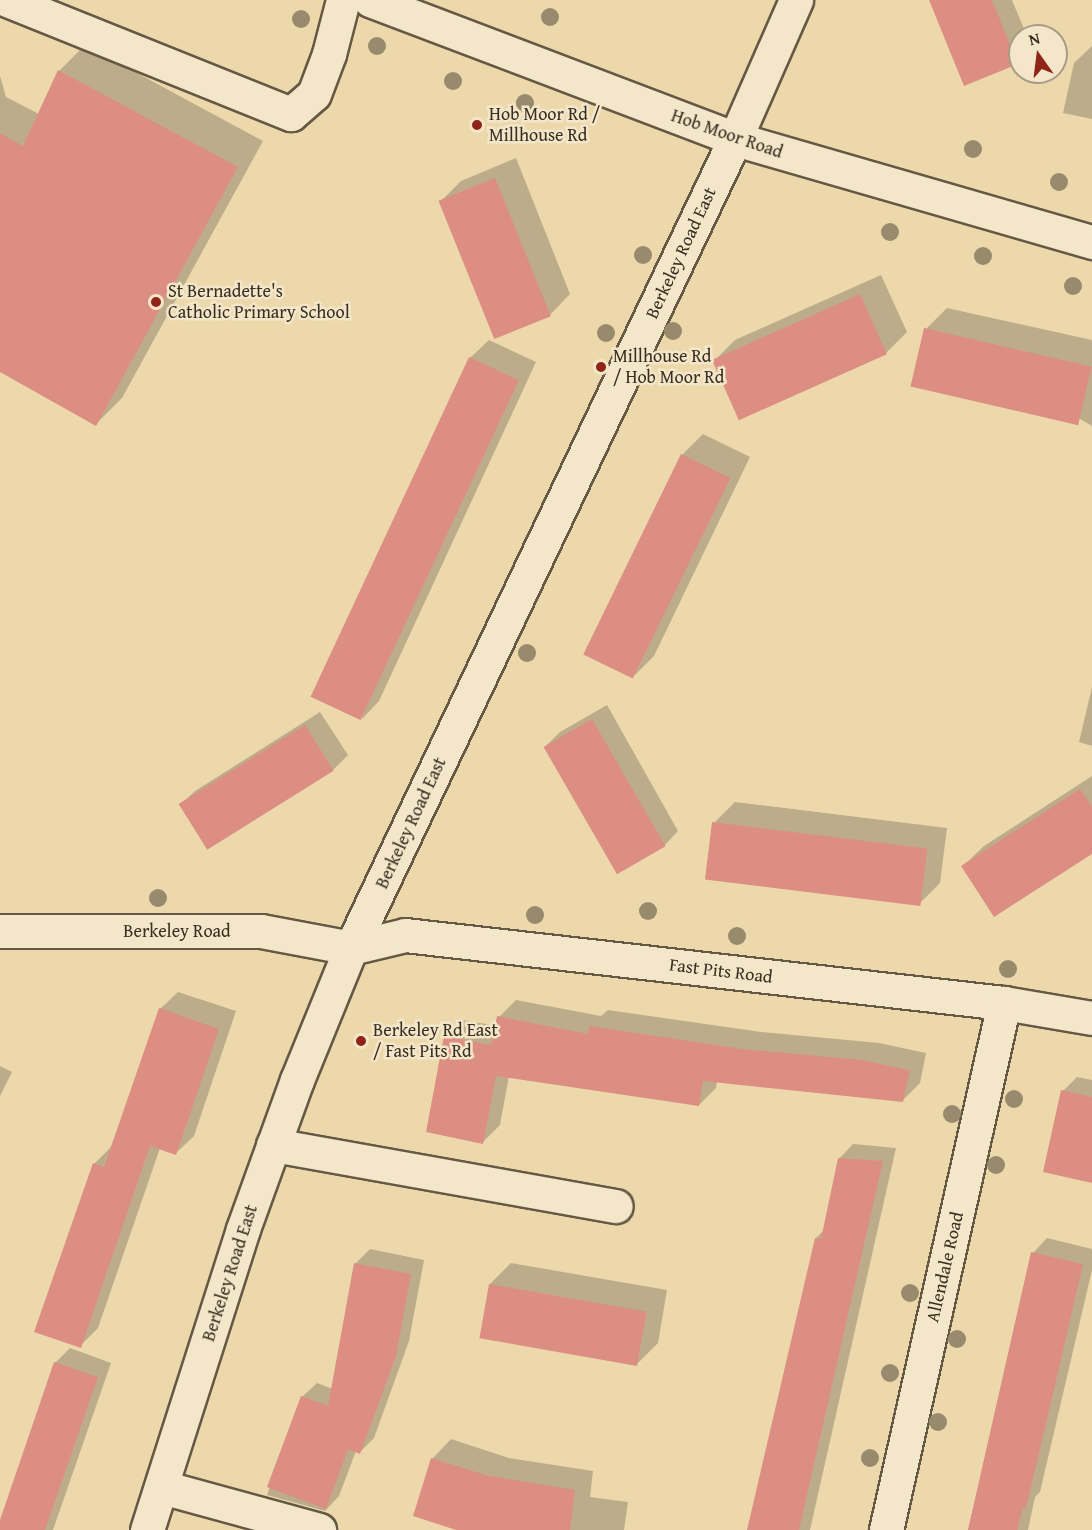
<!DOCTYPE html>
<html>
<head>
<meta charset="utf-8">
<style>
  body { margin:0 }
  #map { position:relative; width:1092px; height:1530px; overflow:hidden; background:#edd8ac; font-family:"Gentium Book Plus",serif }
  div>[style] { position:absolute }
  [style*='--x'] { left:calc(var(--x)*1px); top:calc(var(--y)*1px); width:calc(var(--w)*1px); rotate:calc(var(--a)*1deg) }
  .shadow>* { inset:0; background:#0003 }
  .building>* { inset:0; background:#dd8e82; transform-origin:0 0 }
  .roads { filter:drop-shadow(2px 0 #655844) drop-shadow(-2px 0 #655844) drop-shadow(0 2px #655844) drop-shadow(0 -2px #655844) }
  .minor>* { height:33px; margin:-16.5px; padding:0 16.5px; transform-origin:16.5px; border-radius:16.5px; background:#f3e6c9 }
  .trees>* { width:18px; height:18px; margin:-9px; border-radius:50%; background:#988a6c }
  .dots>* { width:16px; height:16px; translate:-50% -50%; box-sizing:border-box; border:3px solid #f3e6c9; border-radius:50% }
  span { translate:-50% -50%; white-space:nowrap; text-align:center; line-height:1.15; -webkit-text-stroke:5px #f3e6c9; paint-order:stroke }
  .poi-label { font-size:18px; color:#382e22 }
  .left { translate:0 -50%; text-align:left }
  .street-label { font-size:18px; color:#382e22 }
  .north { position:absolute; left:1008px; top:24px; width:60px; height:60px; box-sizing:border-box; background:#f3e6c9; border:2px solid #a89c86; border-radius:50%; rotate:346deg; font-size:16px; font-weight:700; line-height:24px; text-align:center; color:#382e22 }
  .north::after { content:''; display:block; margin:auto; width:21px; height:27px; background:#8f2418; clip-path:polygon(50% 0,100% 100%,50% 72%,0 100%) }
</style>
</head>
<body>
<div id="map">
  <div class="shadow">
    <i style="clip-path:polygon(930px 0,1012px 0,1027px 36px,1020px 36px,1020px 60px,1017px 62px)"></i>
    <i style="clip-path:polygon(85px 45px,263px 141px,122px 398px,96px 424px,0 370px,0 76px,6px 97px,39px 114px,59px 71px)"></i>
    <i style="clip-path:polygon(1092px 46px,1092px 119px,1063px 113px,1074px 63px)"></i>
    <i style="clip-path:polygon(516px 158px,570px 294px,550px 315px,494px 337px,440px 202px,461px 181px)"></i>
    <i style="clip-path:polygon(881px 275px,907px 332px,886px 353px,714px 361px,735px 340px)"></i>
    <i style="clip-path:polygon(947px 308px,1092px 340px,1092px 426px,926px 329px)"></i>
    <i style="clip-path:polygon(489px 340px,536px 362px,379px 701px,361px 720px,470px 358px)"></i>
    <i style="clip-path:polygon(703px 434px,750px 457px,654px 656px,633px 677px,682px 455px)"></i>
    <i style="clip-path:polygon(1092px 687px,1092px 746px,1079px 742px)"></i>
    <i style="clip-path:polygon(607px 705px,678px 831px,664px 846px,545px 747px,560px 732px)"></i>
    <i style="clip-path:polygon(320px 712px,348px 755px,333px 770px,208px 848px,180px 805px,195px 791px)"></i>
    <i style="clip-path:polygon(1092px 776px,1092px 852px,963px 866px,984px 846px)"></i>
    <i style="clip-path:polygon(735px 802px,947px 828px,940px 883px,919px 904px,714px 823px)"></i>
    <i style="clip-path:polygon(178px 992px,236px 1011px,194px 1136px,176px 1153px,160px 1148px,98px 1328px,80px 1346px,94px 1164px,112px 1146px,160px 1009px)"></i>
    <i style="clip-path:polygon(516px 1000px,601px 1016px,608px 1010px,761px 1032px,879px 1043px,926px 1053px,920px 1083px,902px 1101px,717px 1081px,716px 1088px,699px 1105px,509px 1076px,500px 1125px,483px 1142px,446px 1037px,463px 1020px,497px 1026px,499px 1017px)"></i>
    <i style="clip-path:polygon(0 1066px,12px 1072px,0 1096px)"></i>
    <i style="clip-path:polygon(1077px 1077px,1092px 1080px,1092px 1181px,1063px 1091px)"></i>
    <i style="clip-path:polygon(853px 1144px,896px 1148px,810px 1530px,748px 1530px,816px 1238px,825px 1229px,839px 1159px)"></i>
    <i style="clip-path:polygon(1047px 1238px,1092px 1249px,1092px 1270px,1040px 1492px,1035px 1497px,1028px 1530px,968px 1530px,1033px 1253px)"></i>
    <i style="clip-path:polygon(370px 1249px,424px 1260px,409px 1341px,374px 1438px,360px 1452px,356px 1451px,339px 1496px,325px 1511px,267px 1495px,302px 1397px,317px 1383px,333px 1389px,355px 1264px)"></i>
    <i style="clip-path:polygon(511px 1263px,667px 1290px,658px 1343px,637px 1364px,490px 1284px)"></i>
    <i style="clip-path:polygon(70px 1348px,111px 1363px,53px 1530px,0 1530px,55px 1363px)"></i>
    <i style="clip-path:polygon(451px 1439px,509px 1458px,593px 1471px,590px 1497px,628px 1502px,624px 1530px,460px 1530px,432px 1459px)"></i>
  </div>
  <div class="building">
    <i style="clip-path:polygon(929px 0,992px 0,1018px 64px,964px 86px)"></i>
    <i style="clip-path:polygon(58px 70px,238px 167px,96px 426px,0 372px,0 133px,23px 146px)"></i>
    <i style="left:495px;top:178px;width:149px;height:61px;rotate:68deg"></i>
    <i style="left:860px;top:294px;width:66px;height:162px;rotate:66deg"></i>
    <i style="left:924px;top:328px;width:172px;height:60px;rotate:13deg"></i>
    <i style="left:469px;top:357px;width:55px;height:375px;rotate:25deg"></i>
    <i style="left:681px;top:454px;width:55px;height:223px;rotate:26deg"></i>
    <i style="left:592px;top:719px;width:147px;height:56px;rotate:60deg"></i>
    <i style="left:305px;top:725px;width:54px;height:149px;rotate:58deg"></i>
    <i style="clip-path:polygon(1080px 789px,1092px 807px,1092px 854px,994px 917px,961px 866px)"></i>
    <i style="left:712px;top:822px;width:217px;height:58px;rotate:7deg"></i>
    <i style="clip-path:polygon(159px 1008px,219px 1029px,176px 1155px,150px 1146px,81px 1348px,34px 1332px,93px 1163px,104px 1167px)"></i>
    <i style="clip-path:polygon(497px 1016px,588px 1034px,589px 1026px,743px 1049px,861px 1060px,910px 1070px,903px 1102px,703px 1081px,699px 1106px,496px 1076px,483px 1144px,426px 1132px,444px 1036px,491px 1045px)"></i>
    <i style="clip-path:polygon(1061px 1090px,1092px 1097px,1092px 1183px,1043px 1172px)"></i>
    <i style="clip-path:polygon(838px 1158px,883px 1161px,799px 1530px,747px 1530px,815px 1238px,821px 1239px)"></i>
    <i style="clip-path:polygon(1031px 1252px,1083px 1264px,1063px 1351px,1026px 1508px,1023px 1507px,1017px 1530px,968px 1530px)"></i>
    <i style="clip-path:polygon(354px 1263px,411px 1274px,396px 1356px,360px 1454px,348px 1449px,326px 1509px,267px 1487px,301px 1396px,328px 1406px)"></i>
    <i style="left:489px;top:1284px;width:160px;height:55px;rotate:10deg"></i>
    <i style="clip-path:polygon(54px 1362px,98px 1377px,45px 1530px,0 1530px,0 1520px)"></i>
    <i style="clip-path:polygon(431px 1458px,489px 1476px,575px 1490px,570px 1530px,456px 1530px,413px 1516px)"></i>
  </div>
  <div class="roads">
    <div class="minor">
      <i style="--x:7;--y:0;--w:306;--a:21.9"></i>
      <i style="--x:291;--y:114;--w:30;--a:-41"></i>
      <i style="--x:314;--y:94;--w:43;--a:-69.4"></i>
      <i style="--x:329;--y:54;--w:56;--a:-75.5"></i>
      <i style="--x:370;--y:0;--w:391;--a:20.8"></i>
      <i style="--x:735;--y:139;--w:372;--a:16.1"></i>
      <i style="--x:0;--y:931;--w:261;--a:0"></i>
      <i style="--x:261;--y:931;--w:92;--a:10.7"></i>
      <i style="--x:351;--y:948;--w:56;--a:-13.5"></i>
      <i style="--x:405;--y:935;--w:603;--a:6.48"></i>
      <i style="--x:1004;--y:1003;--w:89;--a:9.7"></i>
      <i style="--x:273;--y:1145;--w:348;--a:10.1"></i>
      <i style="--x:162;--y:1487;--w:163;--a:15.3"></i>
      <i style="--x:147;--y:1530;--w:316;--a:-72.3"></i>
      <i style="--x:243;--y:1229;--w:158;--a:-70.1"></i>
      <i style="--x:297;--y:1080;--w:143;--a:-67.8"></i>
      <i style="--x:351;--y:948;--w:896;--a:-64.61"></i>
      <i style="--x:735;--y:139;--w:152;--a:-66.3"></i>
      <i style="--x:886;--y:1530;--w:540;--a:-77.38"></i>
    </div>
  </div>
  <div class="trees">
    <i style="left:550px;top:17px"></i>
    <i style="left:301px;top:19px"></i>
    <i style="left:377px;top:46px"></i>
    <i style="left:453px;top:81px"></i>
    <i style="left:525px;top:103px"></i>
    <i style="left:973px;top:149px"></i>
    <i style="left:1059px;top:182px"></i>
    <i style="left:890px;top:232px"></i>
    <i style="left:643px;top:255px"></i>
    <i style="left:983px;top:256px"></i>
    <i style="left:1073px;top:286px"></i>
    <i style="left:673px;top:331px"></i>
    <i style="left:606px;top:333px"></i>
    <i style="left:527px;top:653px"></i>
    <i style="left:158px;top:898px"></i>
    <i style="left:648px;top:911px"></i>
    <i style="left:535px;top:915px"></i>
    <i style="left:737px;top:936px"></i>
    <i style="left:1008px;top:969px"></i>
    <i style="left:1014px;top:1099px"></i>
    <i style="left:952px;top:1114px"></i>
    <i style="left:996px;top:1165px"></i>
    <i style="left:910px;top:1293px"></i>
    <i style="left:957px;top:1339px"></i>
    <i style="left:890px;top:1373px"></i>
    <i style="left:938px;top:1422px"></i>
    <i style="left:870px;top:1458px"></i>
  </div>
  <div class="dots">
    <i style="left:477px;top:125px;background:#8f2418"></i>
    <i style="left:156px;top:302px;background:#8f2418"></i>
    <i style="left:601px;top:367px;background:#8f2418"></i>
    <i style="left:361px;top:1041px;background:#8f2418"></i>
  </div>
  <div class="poi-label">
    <span class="left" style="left:489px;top:125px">Hob Moor Rd /<br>Millhouse Rd</span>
    <span class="left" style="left:168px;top:302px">St Bernadette's<br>Catholic Primary School</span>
    <span class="left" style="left:613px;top:367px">Millhouse Rd<br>/ Hob Moor Rd</span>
    <span class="left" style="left:373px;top:1041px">Berkeley Rd East<br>/ Fast Pits Rd</span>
  </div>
  <div class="street-label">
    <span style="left:727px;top:134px;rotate:19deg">Hob Moor Road</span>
    <span style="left:681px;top:253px;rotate:-65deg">Berkeley Road East</span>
    <span style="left:411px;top:823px;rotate:-65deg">Berkeley Road East</span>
    <span style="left:177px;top:931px">Berkeley Road</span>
    <span style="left:721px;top:971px;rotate:7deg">Fast Pits Road</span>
    <span style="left:945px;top:1267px;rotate:-77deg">Allendale Road</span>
    <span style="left:230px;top:1273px;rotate:-72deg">Berkeley Road East</span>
  </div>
  <div class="north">N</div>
</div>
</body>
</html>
